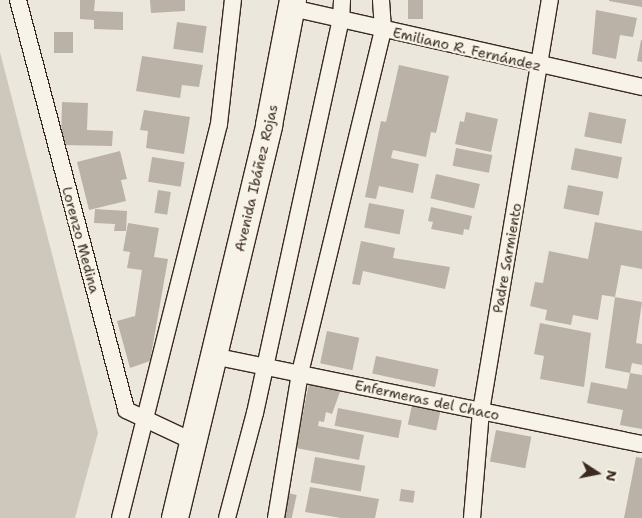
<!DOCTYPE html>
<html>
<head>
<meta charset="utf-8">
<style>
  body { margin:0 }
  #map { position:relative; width:642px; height:518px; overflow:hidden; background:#ece7dc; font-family:"Shantell Sans",sans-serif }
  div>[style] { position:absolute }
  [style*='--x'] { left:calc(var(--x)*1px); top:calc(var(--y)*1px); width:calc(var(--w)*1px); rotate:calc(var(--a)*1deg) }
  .green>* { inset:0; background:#cec8bc }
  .building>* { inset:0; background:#bab2a7; transform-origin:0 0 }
  .roads { filter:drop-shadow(1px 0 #3b2a1e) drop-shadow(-1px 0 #3b2a1e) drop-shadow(0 1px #3b2a1e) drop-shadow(0 -1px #3b2a1e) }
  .minor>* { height:16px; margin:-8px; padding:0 8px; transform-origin:8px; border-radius:8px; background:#f7f3e8 }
  .trunk>* { height:26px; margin:-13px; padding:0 13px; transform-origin:13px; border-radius:13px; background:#f7f3e8 }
  span { translate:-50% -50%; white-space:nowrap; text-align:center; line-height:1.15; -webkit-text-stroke:4.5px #f7f3e8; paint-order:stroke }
  .street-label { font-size:14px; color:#3b2a1e }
  .north { position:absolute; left:572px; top:448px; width:50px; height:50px; -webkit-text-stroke:4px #f7f3e8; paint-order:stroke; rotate:101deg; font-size:14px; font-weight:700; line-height:20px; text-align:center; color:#3b2a1e }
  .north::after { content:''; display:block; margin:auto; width:18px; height:22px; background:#3b2a1e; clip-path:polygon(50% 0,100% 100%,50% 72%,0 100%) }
</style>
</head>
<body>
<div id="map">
  <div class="green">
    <i style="clip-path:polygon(0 52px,98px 433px,75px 518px,0 518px)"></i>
  </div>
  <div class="building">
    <i style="clip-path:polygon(80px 0,95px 0,94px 11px,123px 12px,123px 30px,94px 29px,94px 20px,80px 19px)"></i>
    <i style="clip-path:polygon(150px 0,185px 0,185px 11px,151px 13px)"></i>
    <i style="left:408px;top:0;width:15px;height:19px"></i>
    <i style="clip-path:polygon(609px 0,642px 0,642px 7px,609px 1px)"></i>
    <i style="clip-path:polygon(596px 10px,637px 18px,633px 37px,620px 35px,616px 59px,592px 54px)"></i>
    <i style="left:177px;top:22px;width:30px;height:27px;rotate:8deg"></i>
    <i style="left:54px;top:32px;width:19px;height:21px"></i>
    <i style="clip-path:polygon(641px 40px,642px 40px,642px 62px,637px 61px)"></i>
    <i style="clip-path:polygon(142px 56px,203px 65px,199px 87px,182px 85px,180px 98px,136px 91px)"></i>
    <i style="clip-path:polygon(399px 65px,449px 76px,436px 133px,431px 132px,426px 157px,393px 150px,391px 158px,419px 164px,413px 193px,379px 186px,376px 199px,365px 197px,381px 121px,386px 122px)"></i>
    <i style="clip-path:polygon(62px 102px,88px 103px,87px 130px,113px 131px,112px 146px,61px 145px)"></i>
    <i style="clip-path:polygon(144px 110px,190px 117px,184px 154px,146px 148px,148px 131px,140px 130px)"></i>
    <i style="clip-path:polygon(466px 112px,498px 119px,491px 152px,455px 144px,460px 121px,464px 122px)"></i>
    <i style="left:589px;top:112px;width:38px;height:25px;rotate:11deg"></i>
    <i style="left:456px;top:148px;width:37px;height:18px;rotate:11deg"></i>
    <i style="left:575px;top:148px;width:48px;height:22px;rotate:11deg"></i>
    <i style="clip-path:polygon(120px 151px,127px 179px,121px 180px,126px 201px,89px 210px,77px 162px)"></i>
    <i style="left:152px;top:157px;width:33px;height:25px;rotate:9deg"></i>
    <i style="left:436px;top:174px;width:45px;height:25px;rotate:13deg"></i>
    <i style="left:568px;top:185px;width:36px;height:24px;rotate:11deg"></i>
    <i style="left:158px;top:190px;width:13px;height:23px;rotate:9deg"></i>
    <i style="left:369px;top:203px;width:36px;height:25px;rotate:11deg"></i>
    <i style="clip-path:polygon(431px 207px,472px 216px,469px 230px,464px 229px,463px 235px,431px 229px,433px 222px,428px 221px)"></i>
    <i style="clip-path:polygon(95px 209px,127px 211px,126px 231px,114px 231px,115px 224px,94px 223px)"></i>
    <i style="clip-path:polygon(595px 222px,642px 231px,642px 269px,621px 265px,615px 297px,602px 295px,598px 320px,573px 315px,571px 325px,545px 320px,547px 310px,530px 306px,535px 282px,543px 283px,549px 251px,588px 259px)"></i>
    <i style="clip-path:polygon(128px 223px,159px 228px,154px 257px,168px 259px,150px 361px,130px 368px,117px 321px,135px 316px,142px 270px,127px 268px,130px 252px,123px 251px)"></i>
    <i style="clip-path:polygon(361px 241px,395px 248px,393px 258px,450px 267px,445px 289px,363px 271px,360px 285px,352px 284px)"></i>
    <i style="clip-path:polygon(615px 297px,642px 302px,636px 343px,642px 344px,642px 365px,632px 363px,630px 373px,605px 368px)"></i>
    <i style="clip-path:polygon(540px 323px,591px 333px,584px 387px,540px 379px,544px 356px,534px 354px)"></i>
    <i style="left:327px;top:331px;width:33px;height:33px;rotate:12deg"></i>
    <i style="left:376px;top:356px;width:64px;height:18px;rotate:12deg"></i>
    <i style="clip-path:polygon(630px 373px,642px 375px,642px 429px,620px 425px,623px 410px,587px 403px,591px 382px,627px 389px)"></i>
    <i style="clip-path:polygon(309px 383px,341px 389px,332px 414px,326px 412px,324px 422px,319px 421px,318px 426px,364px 435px,359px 460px,296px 448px)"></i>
    <i style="left:412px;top:405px;width:29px;height:20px;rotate:12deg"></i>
    <i style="left:338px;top:408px;width:65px;height:18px;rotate:11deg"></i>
    <i style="left:496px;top:430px;width:36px;height:32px;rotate:11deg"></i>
    <i style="left:315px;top:457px;width:51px;height:26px;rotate:10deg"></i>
    <i style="clip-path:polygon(636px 457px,642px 458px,642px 518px,624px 518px)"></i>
    <i style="clip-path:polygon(310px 487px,379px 499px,375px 518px,341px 518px,305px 512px)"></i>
    <i style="left:401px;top:489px;width:14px;height:12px;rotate:8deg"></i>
    <i style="left:283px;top:492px;width:14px;height:25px;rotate:12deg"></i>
  </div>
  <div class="roads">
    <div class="minor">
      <i style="--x:18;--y:0;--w:424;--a:75.2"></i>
      <i style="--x:126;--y:410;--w:73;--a:25.2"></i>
      <i style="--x:292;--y:8;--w:359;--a:12.7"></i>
      <i style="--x:213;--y:356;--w:438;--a:11.6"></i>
      <i style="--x:120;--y:518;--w:406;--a:-75.9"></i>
      <i style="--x:219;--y:124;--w:125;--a:-83.6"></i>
      <i style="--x:227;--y:518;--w:109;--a:-75.1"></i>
      <i style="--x:255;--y:413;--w:402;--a:-77.7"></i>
      <i style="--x:341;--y:20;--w:20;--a:-87"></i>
      <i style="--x:276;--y:518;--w:147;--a:-80.6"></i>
      <i style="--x:300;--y:373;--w:354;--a:-76.4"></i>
      <i style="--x:383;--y:29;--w:29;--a:-94"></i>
      <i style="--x:472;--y:518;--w:107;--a:-85.2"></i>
      <i style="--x:481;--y:411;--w:417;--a:-80.5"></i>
    </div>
    <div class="trunk">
      <i style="--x:175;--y:518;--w:404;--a:-76.5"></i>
      <i style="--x:269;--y:125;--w:127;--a:-79.1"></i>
    </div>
  </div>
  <div class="street-label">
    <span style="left:467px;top:49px;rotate:13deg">Emiliano R. Fernández</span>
    <span style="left:256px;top:178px;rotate:-77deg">Avenida Ibáñez Rojas</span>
    <span style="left:81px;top:240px;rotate:75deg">Lorenzo Medina</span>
    <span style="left:507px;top:258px;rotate:-80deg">Padre Sarmiento</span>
    <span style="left:427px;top:400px;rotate:12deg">Enfermeras del Chaco</span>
  </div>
  <div class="north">N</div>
</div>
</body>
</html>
